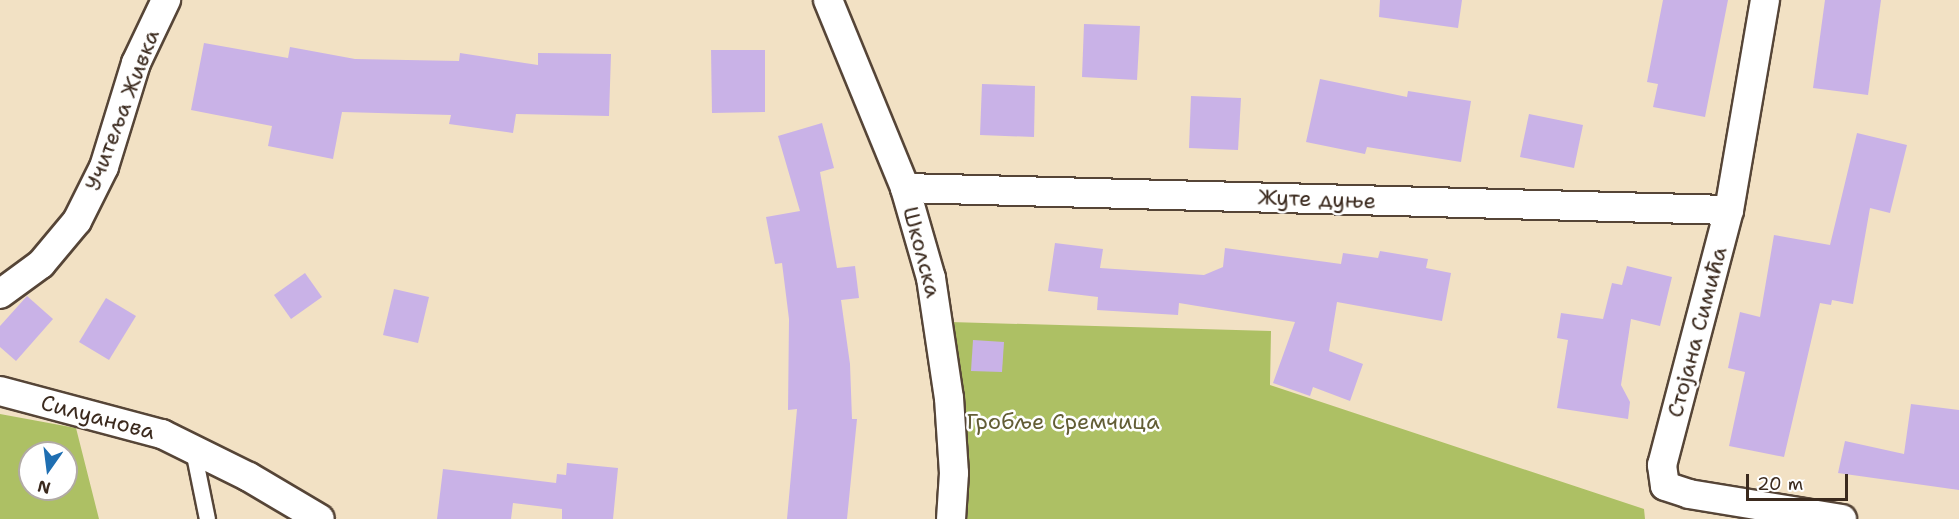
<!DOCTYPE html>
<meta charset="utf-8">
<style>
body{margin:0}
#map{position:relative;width:1959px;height:519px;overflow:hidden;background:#f2e1c4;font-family:"Shantell Sans",sans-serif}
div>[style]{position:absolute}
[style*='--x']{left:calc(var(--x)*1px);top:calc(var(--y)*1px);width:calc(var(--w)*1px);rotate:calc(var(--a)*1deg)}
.green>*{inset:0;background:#adc064}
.building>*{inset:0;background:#c9b2e7}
.roads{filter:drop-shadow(2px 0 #564537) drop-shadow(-2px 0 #564537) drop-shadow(0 2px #564537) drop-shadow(0 -2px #564537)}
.lane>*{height:15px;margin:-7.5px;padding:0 7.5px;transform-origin:7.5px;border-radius:7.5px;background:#fff}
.street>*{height:28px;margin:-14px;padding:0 14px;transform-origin:14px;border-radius:14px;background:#fff}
span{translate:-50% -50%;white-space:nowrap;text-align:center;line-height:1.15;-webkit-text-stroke:5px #fff;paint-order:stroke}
.street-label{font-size:22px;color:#3b2a1e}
.park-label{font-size:22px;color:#635e36}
.north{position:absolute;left:18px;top:441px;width:60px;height:60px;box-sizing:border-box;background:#fff;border:2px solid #b1aaa5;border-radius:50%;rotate:194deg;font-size:16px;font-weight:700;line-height:24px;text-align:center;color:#3b2a1e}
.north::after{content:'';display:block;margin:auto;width:21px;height:27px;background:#1f6fb2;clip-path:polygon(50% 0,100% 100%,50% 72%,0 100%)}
.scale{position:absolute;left:1746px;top:474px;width:102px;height:27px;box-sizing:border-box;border:3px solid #3b2a1e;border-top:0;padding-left:8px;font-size:18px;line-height:21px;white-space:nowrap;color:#3b2a1e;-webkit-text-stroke:4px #fff;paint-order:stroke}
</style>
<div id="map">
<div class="green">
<i style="clip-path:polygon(950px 322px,1271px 331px,1270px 385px,1644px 509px,1645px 519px,967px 519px,970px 472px)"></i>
<i style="clip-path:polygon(evenodd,0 414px,76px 428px,99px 519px,0 519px,0 414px,30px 453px,66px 453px,66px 489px,30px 489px,30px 453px)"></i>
</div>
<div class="building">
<i style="clip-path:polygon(1380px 0,1462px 0,1458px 28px,1379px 17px)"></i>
<i style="clip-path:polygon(1663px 0,1728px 0,1705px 117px,1653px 107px,1658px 84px,1647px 82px)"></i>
<i style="clip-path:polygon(1825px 0,1881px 0,1868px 95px,1813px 88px)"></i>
<i style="clip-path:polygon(1084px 24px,1140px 26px,1137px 80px,1082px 77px)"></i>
<i style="clip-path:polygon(204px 43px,288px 58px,290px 47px,355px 59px,459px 61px,460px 53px,538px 65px,538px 53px,611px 54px,609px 116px,516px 114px,513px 133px,449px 124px,451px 115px,342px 112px,333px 159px,268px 146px,272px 126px,191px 110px)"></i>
<i style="clip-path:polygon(711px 50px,765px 50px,765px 112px,712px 113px)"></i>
<i style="clip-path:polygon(1320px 79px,1407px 97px,1408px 91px,1471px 101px,1461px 162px,1367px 147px,1365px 154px,1306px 142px)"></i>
<i style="clip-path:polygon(982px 84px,1035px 86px,1034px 137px,980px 135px)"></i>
<i style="clip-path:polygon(1191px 96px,1241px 98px,1238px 150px,1189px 148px)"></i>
<i style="clip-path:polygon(1529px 114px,1583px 125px,1574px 168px,1520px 157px)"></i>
<i style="clip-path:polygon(822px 123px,834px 168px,820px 172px,837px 268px,855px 266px,859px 298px,841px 300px,850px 364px,852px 419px,857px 419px,847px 519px,787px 519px,797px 409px,788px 410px,789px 319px,782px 263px,775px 264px,766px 217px,800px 211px,778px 136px)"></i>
<i style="clip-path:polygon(1857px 133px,1907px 145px,1890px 213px,1870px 208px,1853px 304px,1832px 300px,1831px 305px,1820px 303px,1784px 457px,1729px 446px,1745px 372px,1728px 368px,1740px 312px,1760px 317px,1774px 235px,1830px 245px)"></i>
<i style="clip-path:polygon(1055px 243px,1103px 249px,1100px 268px,1204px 275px,1223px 267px,1225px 248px,1341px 264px,1343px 253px,1378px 258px,1380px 251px,1428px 259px,1426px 268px,1451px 273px,1442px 321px,1337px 302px,1329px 351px,1363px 364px,1350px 401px,1313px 387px,1310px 396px,1273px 383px,1295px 322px,1179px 303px,1178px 315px,1097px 310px,1098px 297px,1048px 291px)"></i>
<i style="clip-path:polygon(1627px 266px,1672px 277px,1660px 326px,1631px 319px,1621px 385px,1630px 402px,1628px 419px,1557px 408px,1568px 340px,1557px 338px,1561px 313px,1603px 319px,1612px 283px,1622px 285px)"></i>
<i style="clip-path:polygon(305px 273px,322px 297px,291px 319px,274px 295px)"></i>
<i style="clip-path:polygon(394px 289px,429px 297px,418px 343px,383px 335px)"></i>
<i style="clip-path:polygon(27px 296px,53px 319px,16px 361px,0 347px,0 326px)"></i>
<i style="clip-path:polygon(106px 298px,136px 316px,109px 360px,79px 342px)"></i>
<i style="clip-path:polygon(973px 340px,1004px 342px,1002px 372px,971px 371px)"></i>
<i style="clip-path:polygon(1911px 404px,1959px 410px,1959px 490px,1838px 473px,1845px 441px,1904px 454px)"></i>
<i style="clip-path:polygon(567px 463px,618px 468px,613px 519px,562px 519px,562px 509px,513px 503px,511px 519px,437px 519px,443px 469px,556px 483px,557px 474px,566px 475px)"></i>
</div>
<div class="roads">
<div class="lane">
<i style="--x:193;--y:450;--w:70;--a:78.5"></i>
</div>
<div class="street">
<i style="--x:828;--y:0;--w:203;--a:67.7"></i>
<i style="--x:905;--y:188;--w:94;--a:73.9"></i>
<i style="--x:931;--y:278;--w:121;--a:81.5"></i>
<i style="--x:949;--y:398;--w:75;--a:86.2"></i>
<i style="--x:954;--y:473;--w:46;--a:93.7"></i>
<i style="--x:1765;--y:0;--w:213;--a:99.7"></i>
<i style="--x:1729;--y:210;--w:264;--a:104.7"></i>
<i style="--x:1662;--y:465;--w:21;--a:82"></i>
<i style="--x:1665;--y:486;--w:25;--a:18"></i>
<i style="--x:1689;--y:494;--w:155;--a:9.3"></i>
<i style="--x:905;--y:188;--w:824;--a:1.53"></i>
<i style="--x:0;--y:294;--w:51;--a:-36.2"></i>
<i style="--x:41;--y:264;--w:56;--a:-50.1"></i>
<i style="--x:77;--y:221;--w:60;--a:-63.4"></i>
<i style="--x:104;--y:167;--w:109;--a:-72.9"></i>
<i style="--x:136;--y:63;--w:70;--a:-64.5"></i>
<i style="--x:0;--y:391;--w:168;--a:14.9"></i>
<i style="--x:162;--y:434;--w:97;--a:26.3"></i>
<i style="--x:249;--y:477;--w:82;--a:30.6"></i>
</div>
</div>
<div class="street-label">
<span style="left:122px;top:110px;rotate:-69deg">Учитеља Живка</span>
<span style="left:1317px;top:199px;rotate:2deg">Жуте дуње</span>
<span style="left:922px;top:252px;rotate:75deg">Школска</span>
<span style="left:1697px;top:332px;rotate:-75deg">Стојана Симића</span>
<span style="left:98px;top:417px;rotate:15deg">Силуанова</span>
</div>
<div class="park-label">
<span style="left:1063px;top:422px">Гробље Сремчица</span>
</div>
<div class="north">N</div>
<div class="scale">20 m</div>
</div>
